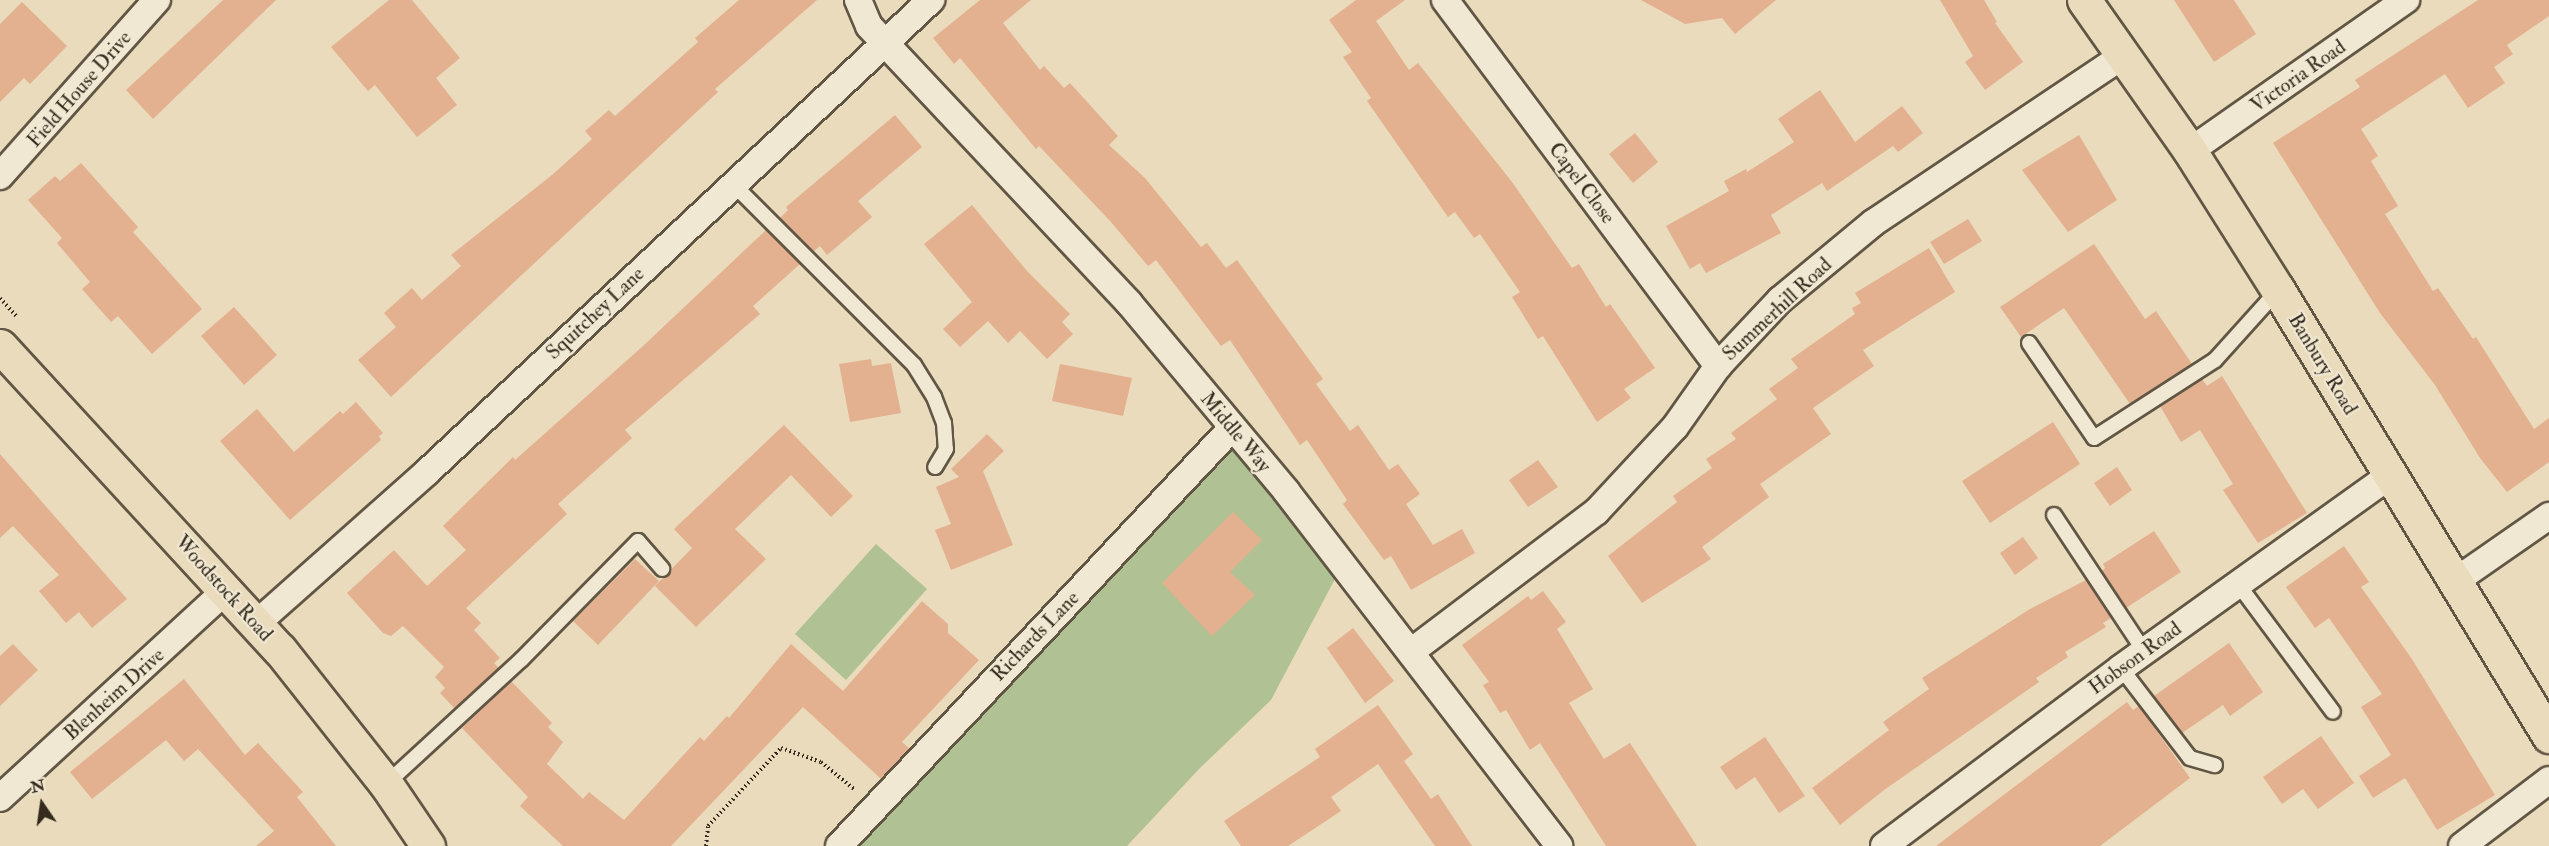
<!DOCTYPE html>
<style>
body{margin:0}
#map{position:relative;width:2549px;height:846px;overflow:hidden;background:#e9dbbb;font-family:"IM FELL Double Pica",serif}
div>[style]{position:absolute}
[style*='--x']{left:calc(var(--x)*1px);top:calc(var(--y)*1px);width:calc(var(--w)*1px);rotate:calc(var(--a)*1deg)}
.green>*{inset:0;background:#b0c194}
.building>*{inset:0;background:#e3b190}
.path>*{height:4px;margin-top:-2px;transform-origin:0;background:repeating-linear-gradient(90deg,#342a1d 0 1.5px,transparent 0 4.5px)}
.roads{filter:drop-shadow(2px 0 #615644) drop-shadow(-2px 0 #615644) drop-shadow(0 2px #615644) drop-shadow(0 -2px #615644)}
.service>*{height:14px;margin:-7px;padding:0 7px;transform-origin:7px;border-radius:7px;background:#f1e8d3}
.minor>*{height:26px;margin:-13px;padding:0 13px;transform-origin:13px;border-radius:13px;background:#f1e8d3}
.primary>*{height:33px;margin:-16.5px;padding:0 16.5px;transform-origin:16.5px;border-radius:16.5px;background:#e9dbbb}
span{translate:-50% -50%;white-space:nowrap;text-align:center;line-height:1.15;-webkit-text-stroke:4.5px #f1e8d3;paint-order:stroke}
.street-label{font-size:20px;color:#342a1d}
.north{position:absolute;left:12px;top:774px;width:60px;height:60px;-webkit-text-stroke:4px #f1e8d3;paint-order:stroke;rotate:347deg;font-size:16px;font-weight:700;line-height:24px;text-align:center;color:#342a1d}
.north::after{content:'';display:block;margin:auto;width:21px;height:27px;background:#342a1d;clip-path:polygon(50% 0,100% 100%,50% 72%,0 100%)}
</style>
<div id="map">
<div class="green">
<i style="clip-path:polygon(1231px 446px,1336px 577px,1271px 700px,1199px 769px,1127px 846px,856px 846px)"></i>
<i style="clip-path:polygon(876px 544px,927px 589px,846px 680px,795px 634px)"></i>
</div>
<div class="building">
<i style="clip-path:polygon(223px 0,276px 0,153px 119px,126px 90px)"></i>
<i style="clip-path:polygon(389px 0,412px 0,460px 58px,436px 78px,457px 105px,417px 137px,375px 85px,368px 91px,331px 47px)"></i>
<i style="clip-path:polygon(739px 0,817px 0,715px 89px,718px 92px,391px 397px,358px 360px,396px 327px,384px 313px,412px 288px,422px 300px,461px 266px,451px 255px,552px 175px,592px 139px,585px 131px,609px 110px,615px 116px,698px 42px,695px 38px)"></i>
<i style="clip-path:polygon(980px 0,1031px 0,1003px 23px,1040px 70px,1044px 66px,1064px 88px,1070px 83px,1118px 136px,1109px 145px,1145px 178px,1201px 247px,1207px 243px,1226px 268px,1237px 260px,1323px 379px,1316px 384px,1350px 431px,1358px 425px,1389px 470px,1398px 464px,1420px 494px,1406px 504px,1433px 545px,1462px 529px,1475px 553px,1411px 590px,1391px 556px,1384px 560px,1343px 504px,1347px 500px,1307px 440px,1300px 445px,1230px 340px,1221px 346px,1156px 260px,1148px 266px,1111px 222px,1039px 146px,1036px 149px,960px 58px,954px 64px,933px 38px)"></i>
<i style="clip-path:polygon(1356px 0,1405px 0,1376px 21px,1409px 70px,1418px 63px,1512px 182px,1572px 268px,1579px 264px,1606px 307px,1610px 304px,1655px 368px,1624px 389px,1631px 398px,1597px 422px,1543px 336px,1538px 339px,1512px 297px,1520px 292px,1480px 234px,1474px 238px,1455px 212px,1448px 217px,1367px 101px,1371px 98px,1343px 57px,1352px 52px,1329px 20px)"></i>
<i style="clip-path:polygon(1641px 0,1776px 0,1735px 34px,1722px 18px,1685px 24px)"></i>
<i style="clip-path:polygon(1940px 0,1984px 0,1997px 22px,1995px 23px,2023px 62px,1985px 90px,1965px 62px,1973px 56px)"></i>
<i style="clip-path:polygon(2174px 0,2234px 0,2256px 34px,2214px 62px)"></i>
<i style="clip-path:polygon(2478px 0,2549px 0,2549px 16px,2507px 45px,2513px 54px,2494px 67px,2505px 83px,2468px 108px,2445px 74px,2361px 129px,2378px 156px,2371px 161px,2398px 206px,2385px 214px,2433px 291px,2438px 288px,2473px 339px,2476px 337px,2534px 429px,2549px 418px,2549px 462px,2507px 492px,2480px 458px,2435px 385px,2380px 313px,2273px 143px,2360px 87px,2355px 80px)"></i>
<i style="clip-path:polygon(22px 2px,67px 46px,30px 84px,24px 78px,0 102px,0 24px)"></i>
<i style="clip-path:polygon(1820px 90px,1855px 142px,1902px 106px,1923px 133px,1898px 152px,1893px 146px,1827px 191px,1822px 183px,1771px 215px,1781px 233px,1706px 273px,1700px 263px,1690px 269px,1666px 226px,1729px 191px,1724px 181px,1746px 169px,1747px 172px,1794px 142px,1778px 119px)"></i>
<i style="clip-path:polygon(895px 115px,922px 147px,858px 201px,872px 217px,827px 255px,820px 246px,813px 252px,780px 218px,788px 210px,786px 207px)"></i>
<i style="clip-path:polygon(1635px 133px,1658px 162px,1633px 183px,1609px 154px)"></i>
<i style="clip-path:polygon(2079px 135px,2117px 200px,2068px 232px,2022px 170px)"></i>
<i style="clip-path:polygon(81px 163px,138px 227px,133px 232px,202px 309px,152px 354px,118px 316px,111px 322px,82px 289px,90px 282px,57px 243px,62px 238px,28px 200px,55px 176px,60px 181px)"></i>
<i style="clip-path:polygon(972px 205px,1027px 271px,1070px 314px,1062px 322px,1073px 334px,1047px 359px,1020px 331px,1008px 343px,988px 321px,960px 347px,943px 329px,972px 302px,924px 244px)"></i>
<i style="clip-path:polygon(1968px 219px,1982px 241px,1944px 264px,1930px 242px)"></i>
<i style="clip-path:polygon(766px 230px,800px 264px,753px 306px,760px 314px,625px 430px,632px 438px,558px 504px,567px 514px,466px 608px,481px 623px,474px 630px,500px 658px,494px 663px,499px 668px,455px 709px,440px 693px,445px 688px,435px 677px,444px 667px,403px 626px,391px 636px,383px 633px,347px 593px,394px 550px,427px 586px,466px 550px,443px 526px,513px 457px,515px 460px,643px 346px)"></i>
<i style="clip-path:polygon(2094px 244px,2145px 319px,2156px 311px,2192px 364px,2130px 404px,2064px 308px,2021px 337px,2000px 307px)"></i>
<i style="clip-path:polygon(1929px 248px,1955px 292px,1863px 350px,1874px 366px,1813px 408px,1831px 434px,1760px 484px,1769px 497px,1702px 547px,1711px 559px,1642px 603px,1608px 556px,1677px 502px,1673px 496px,1712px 468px,1706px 459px,1736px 439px,1731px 433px,1777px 399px,1769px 389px,1798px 368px,1791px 359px,1855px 314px,1852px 308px,1861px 303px,1855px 293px)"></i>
<i style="clip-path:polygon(234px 307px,277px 355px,244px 385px,201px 336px)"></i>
<i style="clip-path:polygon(871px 359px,872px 366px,891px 363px,901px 413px,850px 422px,839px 364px)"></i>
<i style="clip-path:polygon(1060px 364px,1132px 378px,1123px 416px,1052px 401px)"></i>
<i style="clip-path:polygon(2222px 376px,2307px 513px,2258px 543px,2223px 490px,2233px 484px,2200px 430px,2181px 442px,2160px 406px,2202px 379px,2207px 386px)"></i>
<i style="clip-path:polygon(356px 402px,383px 433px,379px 436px,381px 440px,290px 520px,220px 441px,257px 409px,294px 452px,340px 411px,343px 414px)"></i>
<i style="clip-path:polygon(2053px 422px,2080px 464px,1990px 523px,1962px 481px)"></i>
<i style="clip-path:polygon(784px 425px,853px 496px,831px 517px,791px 475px,735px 529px,766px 559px,696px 627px,655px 586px,692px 548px,674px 529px)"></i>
<i style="clip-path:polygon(987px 434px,1004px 451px,983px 471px,1013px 545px,951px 570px,935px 530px,951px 524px,936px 487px,959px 477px,951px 469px)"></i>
<i style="clip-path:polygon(0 454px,127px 599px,92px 628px,79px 612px,66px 623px,39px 591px,59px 575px,13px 526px,0 538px)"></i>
<i style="clip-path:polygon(1538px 460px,1558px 487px,1528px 507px,1509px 480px)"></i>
<i style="clip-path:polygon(2117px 467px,2132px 490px,2110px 506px,2094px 483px)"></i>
<i style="clip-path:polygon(1233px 512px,1262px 540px,1230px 572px,1255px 595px,1212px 636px,1162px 583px)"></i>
<i style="clip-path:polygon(2154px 531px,2181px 572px,2126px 608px,2102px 571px,2105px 568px,2103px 564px)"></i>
<i style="clip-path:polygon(2023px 537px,2038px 558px,2015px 575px,2000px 553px)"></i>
<i style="clip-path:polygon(2344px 546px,2369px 582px,2361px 587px,2412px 659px,2495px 795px,2437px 830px,2405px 778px,2373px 798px,2359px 776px,2391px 755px,2361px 707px,2382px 694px,2329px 618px,2315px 628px,2286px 587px)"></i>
<i style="clip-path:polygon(635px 559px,659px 581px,598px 645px,573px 621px)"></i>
<i style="clip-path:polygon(2086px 580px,2111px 618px,2103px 623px,2106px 627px,2065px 652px,2068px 657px,2036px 678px,2039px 682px,1884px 790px,1840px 825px,1812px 788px,1889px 730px,1883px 722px,1929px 689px,1922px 678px,2030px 609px)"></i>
<i style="clip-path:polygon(1543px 591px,1566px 622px,1557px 629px,1593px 689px,1569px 703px,1604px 759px,1630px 743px,1697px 846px,1606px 846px,1540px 743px,1530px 750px,1506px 710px,1500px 713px,1483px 685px,1489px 682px,1462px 645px,1528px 596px,1531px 600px)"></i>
<i style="clip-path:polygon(922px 601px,948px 624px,948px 633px,979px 660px,902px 742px,910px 749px,881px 779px,803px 707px,671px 846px,563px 846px,520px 806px,528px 797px,462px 728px,511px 681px,552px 723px,548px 727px,563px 742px,547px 764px,583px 799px,589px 792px,624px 820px,700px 737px,704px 741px,727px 716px,729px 718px,791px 644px,843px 691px)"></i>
<i style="clip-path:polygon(1353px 628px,1394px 681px,1365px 703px,1327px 648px)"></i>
<i style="clip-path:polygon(2229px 643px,2263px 692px,2230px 716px,2223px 705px,2182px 733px,2154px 696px)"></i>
<i style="clip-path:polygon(13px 644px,38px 670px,0 706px,0 656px)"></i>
<i style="clip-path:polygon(184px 679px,245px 755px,258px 743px,303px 792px,297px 797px,336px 846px,256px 846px,274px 831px,198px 749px,184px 761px,166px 740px,92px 799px,70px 772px)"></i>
<i style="clip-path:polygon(2127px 702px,2133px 710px,2139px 706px,2190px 778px,2100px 846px,1936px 846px)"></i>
<i style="clip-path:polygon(1378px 705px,1413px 754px,1404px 761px,1431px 799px,1438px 794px,1472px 846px,1435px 846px,1378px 764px,1331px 797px,1341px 811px,1288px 846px,1241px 846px,1224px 821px,1320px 757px,1315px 749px)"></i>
<i style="clip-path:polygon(2321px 736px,2354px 783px,2318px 809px,2303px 789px,2282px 804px,2263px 777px)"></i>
<i style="clip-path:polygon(1765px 737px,1805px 796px,1779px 813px,1755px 777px,1736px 790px,1720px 767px)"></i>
</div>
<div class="path">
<i style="--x:0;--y:298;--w:24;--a:48"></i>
<i style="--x:706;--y:846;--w:20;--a:-84"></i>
<i style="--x:708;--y:826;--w:107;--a:-46.9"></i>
<i style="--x:781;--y:748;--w:42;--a:19.3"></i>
<i style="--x:821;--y:762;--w:43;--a:39.3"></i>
</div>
<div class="roads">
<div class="service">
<i style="--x:733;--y:184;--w:256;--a:45"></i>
<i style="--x:914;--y:365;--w:38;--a:58"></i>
<i style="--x:934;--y:397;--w:28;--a:69"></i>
<i style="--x:944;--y:423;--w:26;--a:86"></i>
<i style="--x:946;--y:449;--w:21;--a:121"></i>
<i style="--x:2029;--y:343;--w:115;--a:55.6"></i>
<i style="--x:2094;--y:438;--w:144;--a:-32.8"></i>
<i style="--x:2215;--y:360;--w:94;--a:-48"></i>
<i style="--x:2054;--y:515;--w:163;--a:56.5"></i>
<i style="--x:2238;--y:584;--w:159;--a:53.4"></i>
<i style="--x:2121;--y:668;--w:113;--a:52.5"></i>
<i style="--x:2190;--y:758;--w:26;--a:16"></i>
<i style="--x:386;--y:784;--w:183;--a:-42.6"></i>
<i style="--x:521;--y:660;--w:167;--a:-45.5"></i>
<i style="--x:638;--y:541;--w:37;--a:49"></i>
</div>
<div class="minor">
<i style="--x:858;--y:0;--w:28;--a:67"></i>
<i style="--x:869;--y:26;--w:380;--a:46.8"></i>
<i style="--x:1129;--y:303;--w:245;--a:50.1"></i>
<i style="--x:1286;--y:491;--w:448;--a:52.4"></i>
<i style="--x:1445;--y:0;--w:457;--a:53.3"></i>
<i style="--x:2190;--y:151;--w:264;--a:-35"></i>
<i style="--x:0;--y:176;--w:236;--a:-48.3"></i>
<i style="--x:2454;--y:582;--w:116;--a:-34.8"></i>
<i style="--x:257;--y:623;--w:227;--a:-41.6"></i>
<i style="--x:427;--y:472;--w:691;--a:-43.12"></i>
<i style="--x:1412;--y:651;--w:231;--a:-37.1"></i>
<i style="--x:1596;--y:512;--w:116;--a:-47.1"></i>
<i style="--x:1675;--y:427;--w:75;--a:-54.8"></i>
<i style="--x:1718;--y:366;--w:91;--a:-46.8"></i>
<i style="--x:1780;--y:300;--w:121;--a:-39.6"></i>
<i style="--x:1873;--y:223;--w:302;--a:-33.8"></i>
<i style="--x:0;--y:798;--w:309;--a:-42.6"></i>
<i style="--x:839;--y:846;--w:574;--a:-46.77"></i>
<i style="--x:1884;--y:846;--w:296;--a:-36.9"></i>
<i style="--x:2121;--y:668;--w:332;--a:-35.6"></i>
<i style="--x:2462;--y:846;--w:109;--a:-37.2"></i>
</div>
<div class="primary">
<i style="--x:2084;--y:0;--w:184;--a:54.9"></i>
<i style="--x:2190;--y:151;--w:165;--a:57.7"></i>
<i style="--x:2278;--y:290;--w:522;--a:58.72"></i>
<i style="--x:0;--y:346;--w:413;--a:47.4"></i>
<i style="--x:280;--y:650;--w:171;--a:51.7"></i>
<i style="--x:386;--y:784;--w:75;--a:55.9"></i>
</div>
</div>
<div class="street-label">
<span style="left:2298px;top:76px;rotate:-35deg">Victoria Road</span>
<span style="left:79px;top:89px;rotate:-49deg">Field House Drive</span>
<span style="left:1582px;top:183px;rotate:53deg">Capel Close</span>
<span style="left:1777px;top:309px;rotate:-43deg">Summerhill Road</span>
<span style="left:595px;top:313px;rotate:-43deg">Squitchey Lane</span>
<span style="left:2323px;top:364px;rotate:59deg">Banbury Road</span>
<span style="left:1236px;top:432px;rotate:50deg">Middle Way</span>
<span style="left:224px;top:588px;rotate:48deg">Woodstock Road</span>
<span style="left:1035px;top:636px;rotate:-46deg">Richards Lane</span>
<span style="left:2135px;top:658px;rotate:-36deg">Hobson Road</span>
<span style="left:114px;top:694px;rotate:-42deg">Blenheim Drive</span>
</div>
<div class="north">N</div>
</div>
